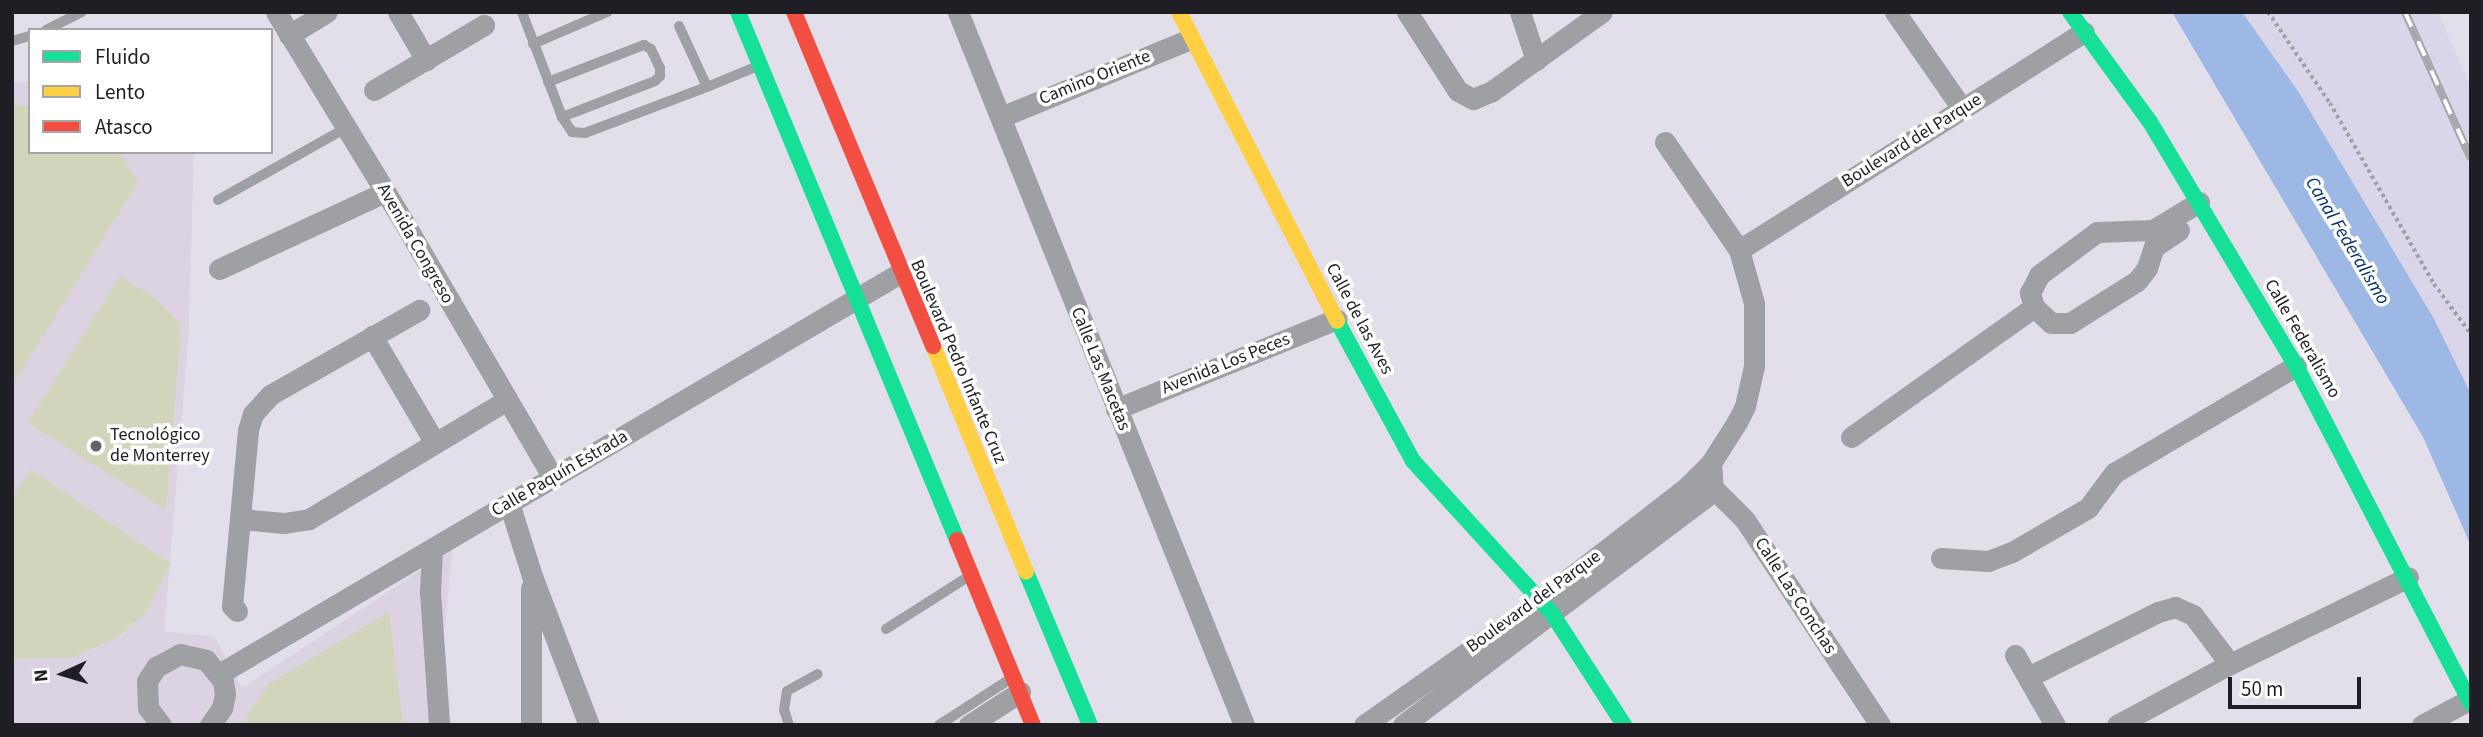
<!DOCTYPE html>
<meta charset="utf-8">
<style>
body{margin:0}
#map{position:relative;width:2483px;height:737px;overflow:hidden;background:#e2dfea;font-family:"Source Sans 3",sans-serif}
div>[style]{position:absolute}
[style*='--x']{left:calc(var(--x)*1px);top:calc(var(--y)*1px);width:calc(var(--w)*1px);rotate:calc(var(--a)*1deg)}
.built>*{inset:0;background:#dad5e9}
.education>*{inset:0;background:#dbd2e2}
.green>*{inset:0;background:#d2d5bc}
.water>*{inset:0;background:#9eb8e6}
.path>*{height:3.5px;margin-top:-1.75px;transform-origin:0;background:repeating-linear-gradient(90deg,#a0a0a4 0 3.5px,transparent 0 7px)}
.lane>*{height:10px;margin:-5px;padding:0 5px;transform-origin:5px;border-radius:5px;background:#9ea0a3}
.street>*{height:21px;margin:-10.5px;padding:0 10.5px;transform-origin:10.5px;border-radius:10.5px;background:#9ea0a3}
.fast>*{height:16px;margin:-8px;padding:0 8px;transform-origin:8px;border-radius:8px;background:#16e098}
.slow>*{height:16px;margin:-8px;padding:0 8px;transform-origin:8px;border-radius:8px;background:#ffcf43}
.jam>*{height:16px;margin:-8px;padding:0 8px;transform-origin:8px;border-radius:8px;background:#f24e42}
.rail>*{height:8px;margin-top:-4px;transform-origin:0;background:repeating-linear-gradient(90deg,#fff 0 16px,#a6a6ab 0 32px);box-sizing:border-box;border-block:2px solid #a6a6ab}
.dots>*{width:19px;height:19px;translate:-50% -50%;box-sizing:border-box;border:4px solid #fff;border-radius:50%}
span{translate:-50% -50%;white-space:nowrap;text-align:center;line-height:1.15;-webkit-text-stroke:7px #fff;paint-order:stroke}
.street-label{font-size:18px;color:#1f1e25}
.poi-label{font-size:18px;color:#1f1e25}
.left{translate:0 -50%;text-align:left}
.water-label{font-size:19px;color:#003176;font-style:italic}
.frame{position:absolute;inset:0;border:14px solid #1f1e25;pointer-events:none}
.legend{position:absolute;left:28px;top:28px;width:245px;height:126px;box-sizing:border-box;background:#fff;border:2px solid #a5a5a8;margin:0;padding:9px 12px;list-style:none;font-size:21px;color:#1f1e25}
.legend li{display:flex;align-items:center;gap:14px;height:35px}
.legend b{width:35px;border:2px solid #a5a5a8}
.north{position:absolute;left:28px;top:639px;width:70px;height:70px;-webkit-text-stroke:5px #fff;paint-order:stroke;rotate:266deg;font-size:19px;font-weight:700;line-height:28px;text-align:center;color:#1f1e25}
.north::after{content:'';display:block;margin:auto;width:24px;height:32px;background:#1f1e25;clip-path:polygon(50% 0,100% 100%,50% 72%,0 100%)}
.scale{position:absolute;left:2228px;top:677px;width:133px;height:32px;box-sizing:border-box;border:4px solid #1f1e25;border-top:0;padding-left:9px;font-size:21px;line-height:24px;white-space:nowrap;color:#1f1e25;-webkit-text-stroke:5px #fff;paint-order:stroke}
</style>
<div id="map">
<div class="built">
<i style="clip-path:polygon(2242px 12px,2438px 12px,2471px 88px,2471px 394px,2433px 317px,2298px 91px)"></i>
</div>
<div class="education">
<i style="clip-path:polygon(30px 81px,30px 152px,194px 152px,188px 344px,164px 632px,214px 636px,242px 688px,453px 549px,444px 633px,451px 725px,12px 725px,12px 83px)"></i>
</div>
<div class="green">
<i style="clip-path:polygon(12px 105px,30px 107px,30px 152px,119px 152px,138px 182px,12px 386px)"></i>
<i style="clip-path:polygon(120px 276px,156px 299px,181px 324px,166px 510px,28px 423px)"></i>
<i style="clip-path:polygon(31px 470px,171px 564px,145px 613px,116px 638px,71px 658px,12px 659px,12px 499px)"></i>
<i style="clip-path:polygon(389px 612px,403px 725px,245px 725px,248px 714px,269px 684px)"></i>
</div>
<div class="water">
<i style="clip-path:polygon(2172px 12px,2242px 12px,2298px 91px,2433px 317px,2471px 394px,2471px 546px,2423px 437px)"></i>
</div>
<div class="path">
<i style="--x:2268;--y:12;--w:110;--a:55.7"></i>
<i style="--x:2330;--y:103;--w:209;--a:60.1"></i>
<i style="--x:2434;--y:284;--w:62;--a:53.5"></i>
</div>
<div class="lane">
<i style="--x:522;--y:12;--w:112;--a:69.1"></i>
<i style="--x:562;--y:117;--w:18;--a:56"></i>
<i style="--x:572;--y:132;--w:13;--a:4"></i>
<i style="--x:585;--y:133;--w:130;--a:-20.7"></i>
<i style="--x:679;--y:26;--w:67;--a:65.3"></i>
<i style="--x:707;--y:87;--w:52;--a:-22.6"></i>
<i style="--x:46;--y:30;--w:40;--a:-26.6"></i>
<i style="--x:12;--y:41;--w:19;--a:-16"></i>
<i style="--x:533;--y:44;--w:81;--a:-23.4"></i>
<i style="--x:548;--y:82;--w:103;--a:-21.1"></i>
<i style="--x:644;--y:45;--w:8;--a:30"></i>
<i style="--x:651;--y:49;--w:21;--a:65"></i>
<i style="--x:660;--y:68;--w:8;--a:90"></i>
<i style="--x:660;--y:76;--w:7;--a:135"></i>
<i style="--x:655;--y:81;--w:100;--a:158.8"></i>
<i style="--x:218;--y:200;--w:147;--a:-29.4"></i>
<i style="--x:886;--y:629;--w:95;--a:-32.5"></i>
<i style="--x:789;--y:725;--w:16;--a:-108"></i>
<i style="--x:784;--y:710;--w:19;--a:-81"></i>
<i style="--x:787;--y:691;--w:35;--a:-29"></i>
<i style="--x:939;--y:725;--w:81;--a:-32.9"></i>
</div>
<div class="street">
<i style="--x:276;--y:12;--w:250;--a:58.7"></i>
<i style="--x:406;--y:226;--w:292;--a:59.7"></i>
<i style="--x:398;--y:12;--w:56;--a:59.7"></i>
<i style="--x:958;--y:12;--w:768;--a:68.14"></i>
<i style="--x:1407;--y:12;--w:94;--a:57.2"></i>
<i style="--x:1458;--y:91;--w:17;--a:28"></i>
<i style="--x:1473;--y:99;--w:21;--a:-23"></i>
<i style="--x:1492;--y:91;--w:135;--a:-35.7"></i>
<i style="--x:1520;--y:12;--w:51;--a:71.6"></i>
<i style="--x:1895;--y:12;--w:119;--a:55.2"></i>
<i style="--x:289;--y:35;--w:44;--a:-31.2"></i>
<i style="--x:374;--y:90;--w:128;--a:-30.6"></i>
<i style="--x:1001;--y:117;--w:204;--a:-22.4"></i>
<i style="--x:1739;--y:250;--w:408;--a:-32.3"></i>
<i style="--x:219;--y:269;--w:183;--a:-24.9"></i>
<i style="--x:2034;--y:307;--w:23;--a:43"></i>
<i style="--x:2051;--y:323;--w:19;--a:0"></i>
<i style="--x:2070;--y:323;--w:79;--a:-32.1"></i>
<i style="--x:2137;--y:281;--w:16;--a:-52"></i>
<i style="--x:2147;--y:268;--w:22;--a:-72"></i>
<i style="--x:2154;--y:247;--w:30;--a:-34"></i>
<i style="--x:372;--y:336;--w:124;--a:59.5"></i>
<i style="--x:1116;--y:409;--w:238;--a:-22.2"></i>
<i style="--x:1851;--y:437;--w:224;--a:-35.4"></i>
<i style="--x:2034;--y:307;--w:15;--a:-106"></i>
<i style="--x:2030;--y:293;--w:20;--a:-63"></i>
<i style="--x:2039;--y:275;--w:72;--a:-36.6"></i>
<i style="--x:2097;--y:232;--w:56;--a:-2"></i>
<i style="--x:2153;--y:230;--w:54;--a:-31.3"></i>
<i style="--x:1706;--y:481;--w:55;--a:45"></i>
<i style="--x:1745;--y:520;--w:245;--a:56.6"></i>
<i style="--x:509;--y:503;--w:77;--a:72.5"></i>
<i style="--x:532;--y:576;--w:160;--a:69.1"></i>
<i style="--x:240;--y:519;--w:44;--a:5.2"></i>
<i style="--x:284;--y:523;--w:25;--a:-9"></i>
<i style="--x:309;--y:519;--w:231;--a:-31"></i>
<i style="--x:432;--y:549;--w:43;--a:92.7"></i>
<i style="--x:430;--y:592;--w:133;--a:86.1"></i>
<i style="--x:1941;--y:558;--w:47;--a:3.7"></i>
<i style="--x:1988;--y:561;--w:26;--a:-21"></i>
<i style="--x:2012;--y:552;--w:88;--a:-30.1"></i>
<i style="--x:2088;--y:508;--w:44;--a:-53.4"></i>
<i style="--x:2114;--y:473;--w:211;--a:-30.5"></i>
<i style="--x:237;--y:611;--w:7;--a:-135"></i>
<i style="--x:232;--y:606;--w:177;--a:-84.8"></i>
<i style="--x:248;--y:430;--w:17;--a:-73"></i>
<i style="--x:253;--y:414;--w:25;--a:-48"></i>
<i style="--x:270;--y:395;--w:172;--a:-29.7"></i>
<i style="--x:2015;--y:655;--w:81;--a:60.3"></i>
<i style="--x:219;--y:674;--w:790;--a:-30.49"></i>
<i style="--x:2028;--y:677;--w:145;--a:-26.6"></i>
<i style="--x:2158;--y:612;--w:18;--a:-16"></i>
<i style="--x:2175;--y:607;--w:20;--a:24"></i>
<i style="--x:2193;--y:615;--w:61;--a:52.9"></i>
<i style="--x:161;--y:725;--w:21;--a:-127"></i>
<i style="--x:148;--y:708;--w:27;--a:-92"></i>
<i style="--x:147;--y:681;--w:17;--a:-57"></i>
<i style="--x:156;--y:667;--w:27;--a:-28"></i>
<i style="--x:180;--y:654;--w:27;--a:13"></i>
<i style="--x:206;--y:660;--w:27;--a:51"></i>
<i style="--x:223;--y:681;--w:13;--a:81"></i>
<i style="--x:225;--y:694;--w:14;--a:102"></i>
<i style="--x:222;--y:708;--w:21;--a:125"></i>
<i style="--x:531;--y:725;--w:137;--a:-90"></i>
<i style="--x:969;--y:725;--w:61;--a:-32.9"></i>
<i style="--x:1364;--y:725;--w:217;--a:-35.2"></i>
<i style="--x:1541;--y:600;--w:185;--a:-37.7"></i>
<i style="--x:1687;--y:487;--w:34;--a:-45"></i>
<i style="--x:1711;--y:463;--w:49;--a:-57.6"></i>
<i style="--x:1737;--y:422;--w:18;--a:-63"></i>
<i style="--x:1745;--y:406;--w:41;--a:-77.3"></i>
<i style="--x:1754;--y:366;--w:63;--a:-90"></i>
<i style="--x:1754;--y:303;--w:55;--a:-105.8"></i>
<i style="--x:1739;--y:250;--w:131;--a:-124.4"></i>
<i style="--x:1403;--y:725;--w:388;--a:-37"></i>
<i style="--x:1713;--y:491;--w:28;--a:-94"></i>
<i style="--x:2117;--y:725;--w:128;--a:-28.4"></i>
<i style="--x:2230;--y:664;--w:198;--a:-26"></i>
<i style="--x:2422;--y:725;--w:53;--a:-28"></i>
</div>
<div class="fast">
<i style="--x:738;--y:12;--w:572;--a:67.47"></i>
<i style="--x:2070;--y:12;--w:136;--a:54"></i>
<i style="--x:2150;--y:122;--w:284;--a:59.1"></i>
<i style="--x:2296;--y:366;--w:380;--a:62.6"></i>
<i style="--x:1337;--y:321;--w:159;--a:61.5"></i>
<i style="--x:1413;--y:461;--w:205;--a:47.6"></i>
<i style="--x:1551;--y:612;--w:135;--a:57.1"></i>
<i style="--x:1026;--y:572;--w:166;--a:67.3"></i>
</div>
<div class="slow">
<i style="--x:1179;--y:12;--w:347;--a:62.9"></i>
<i style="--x:933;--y:346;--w:244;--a:67.6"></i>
</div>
<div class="jam">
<i style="--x:794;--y:12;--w:362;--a:67.4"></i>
<i style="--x:957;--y:540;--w:200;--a:67.7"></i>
</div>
<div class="rail">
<i style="--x:2405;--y:12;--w:161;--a:65.8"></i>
</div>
<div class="dots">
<i style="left:96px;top:446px;background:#63626a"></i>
</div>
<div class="street-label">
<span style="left:1095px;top:78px;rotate:-22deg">Camino Oriente</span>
<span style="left:1912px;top:141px;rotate:-32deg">Boulevard del Parque</span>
<span style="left:415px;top:244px;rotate:60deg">Avenida Congreso</span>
<span style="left:1359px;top:319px;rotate:62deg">Calle de las Aves</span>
<span style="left:2302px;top:339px;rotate:60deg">Calle Federalismo</span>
<span style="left:958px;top:362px;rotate:67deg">Boulevard Pedro Infante Cruz</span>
<span style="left:1226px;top:364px;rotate:-22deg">Avenida Los Peces</span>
<span style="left:1100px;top:369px;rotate:68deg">Calle Las Macetas</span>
<span style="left:560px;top:474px;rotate:-30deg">Calle Paquín Estrada</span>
<span style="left:1795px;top:596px;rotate:57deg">Calle Las Conchas</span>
<span style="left:1534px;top:602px;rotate:-36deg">Boulevard del Parque</span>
</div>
<div class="poi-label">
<span class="left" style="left:110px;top:446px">Tecnológico<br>de Monterrey</span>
</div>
<div class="water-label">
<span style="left:2347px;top:241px;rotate:59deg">Canal Federalismo</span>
</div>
<div class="frame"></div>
<ul class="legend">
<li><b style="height:9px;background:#16e098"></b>Fluido</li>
<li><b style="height:9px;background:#ffcf43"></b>Lento</li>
<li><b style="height:9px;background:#f24e42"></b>Atasco</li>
</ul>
<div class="north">N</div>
<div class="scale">50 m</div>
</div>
